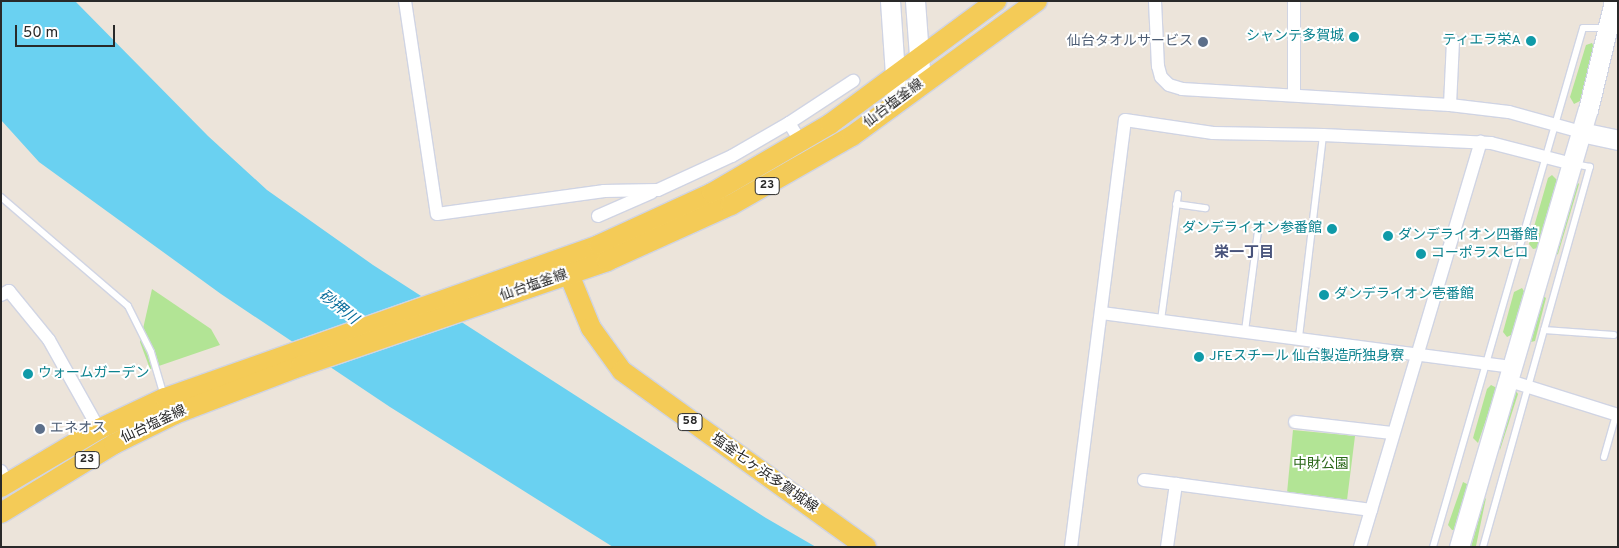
<!DOCTYPE html>
<meta charset="utf-8">
<style>
body{margin:0}
#map{position:relative;width:1619px;height:548px;overflow:hidden;background:#ece4da;font-family:Overpass,"Noto Sans JP",sans-serif}
div>[style]{position:absolute}
[style*='--x']{left:calc(var(--x)*1px);top:calc(var(--y)*1px);width:calc(var(--w)*1px);rotate:calc(var(--a)*1deg)}
.green>*{inset:0;background:#b2e495}
.water>*{inset:0;background:#6ad1f1}
.roads{filter:drop-shadow(1px 0 #d0d4e3) drop-shadow(-1px 0 #d0d4e3) drop-shadow(0 1px #d0d4e3) drop-shadow(0 -1px #d0d4e3)}
.lane>*{height:6px;margin:-3px;padding:0 3px;transform-origin:3px;border-radius:3px;background:#fff}
.street>*{height:12px;margin:-6px;padding:0 6px;transform-origin:6px;border-radius:6px;background:#fff}
.secondary>*{height:19px;margin:-9.5px;padding:0 9.5px;transform-origin:9.5px;border-radius:9.5px;background:#fff}
.primary>*{height:20px;margin:-10px;padding:0 10px;transform-origin:10px;border-radius:10px;background:#f4cb57}
.dots>*{width:14px;height:14px;translate:-50% -50%;box-sizing:border-box;border:2px solid #fff;border-radius:50%}
span{translate:-50% -50%;white-space:nowrap;text-align:center;line-height:1.15;-webkit-text-stroke:4px #fff;paint-order:stroke}
.shield-label span{padding:1px 4px;background:#fff;border:1px solid;border-radius:4px;-webkit-text-stroke-width:0}
.shield-label{font-size:12px;color:#292929;font-weight:700}
.culture-label{font-size:14px;color:#0d838f}
.right{translate:-100% -50%;text-align:right}
.left{translate:0 -50%;text-align:left}
.service-label{font-size:14px;color:#4e5e75}
.street-label{font-size:14px;color:#292929}
.park-label{font-size:14px;color:#2a6718}
.neighbourhood-label{font-size:15px;color:#48537b;font-weight:700}
.water-label{font-size:15px;color:#0a6e9c;font-style:italic}
.frame{position:absolute;inset:0;border:2px solid #292929;pointer-events:none}
.scale{position:absolute;left:15px;top:25px;width:100px;height:22px;box-sizing:border-box;border:2px solid #292929;border-top:0;padding-left:6px;font-size:15px;line-height:18px;white-space:nowrap;color:#292929;-webkit-text-stroke:4px #fff;paint-order:stroke}
</style>
<div id="map">
<div class="green">
<i style="clip-path:polygon(1592px 43px,1594px 47px,1580px 101px,1574px 104px,1570px 97px,1586px 45px)"></i>
<i style="clip-path:polygon(1552px 175px,1558px 181px,1538px 248px,1533px 249px,1529px 244px,1548px 178px)"></i>
<i style="clip-path:polygon(1576px 181px,1579px 184px,1558px 254px,1555px 256px)"></i>
<i style="clip-path:polygon(1522px 288px,1525px 293px,1513px 334px,1507px 337px,1503px 332px,1514px 292px)"></i>
<i style="clip-path:polygon(152px 289px,211px 329px,220px 345px,150px 369px,140px 342px)"></i>
<i style="clip-path:polygon(1543px 296px,1546px 298px,1535px 341px,1531px 342px)"></i>
<i style="clip-path:polygon(1491px 385px,1497px 388px,1478px 443px,1473px 438px,1487px 389px)"></i>
<i style="clip-path:polygon(1516px 391px,1518px 394px,1500px 450px,1498px 447px)"></i>
<i style="clip-path:polygon(1293px 430px,1355px 436px,1347px 500px,1287px 493px)"></i>
<i style="clip-path:polygon(1463px 482px,1469px 485px,1456px 530px,1452px 530px,1448px 525px)"></i>
<i style="clip-path:polygon(1486px 498px,1476px 546px,1471px 547px,1484px 500px)"></i>
</div>
<div class="water">
<i style="clip-path:polygon(1px 1px,75px 1px,208px 136px,267px 190px,373px 265px,766px 518px,816px 547px,613px 547px,390px 407px,221px 294px,39px 162px,1px 120px)"></i>
</div>
<div class="roads">
<div class="lane">
<i style="--x:1;--y:197;--w:167;--a:40.6"></i>
<i style="--x:128;--y:306;--w:51;--a:63.4"></i>
<i style="--x:151;--y:352;--w:46;--a:73.5"></i>
<i style="--x:1176;--y:204;--w:30;--a:8"></i>
<i style="--x:1161;--y:320;--w:127;--a:-82.3"></i>
<i style="--x:1544;--y:330;--w:70;--a:4.1"></i>
<i style="--x:1245;--y:331;--w:101;--a:-82.6"></i>
<i style="--x:1299;--y:337;--w:203;--a:-83.2"></i>
<i style="--x:1604;--y:457;--w:44;--a:-74.1"></i>
<i style="--x:1433;--y:547;--w:540;--a:-73.88"></i>
<i style="--x:1583;--y:28;--w:24;--a:0"></i>
<i style="--x:1483;--y:547;--w:395;--a:-74.3"></i>
<i style="--x:1590;--y:167;--w:16;--a:-169"></i>
</div>
<div class="street">
<i style="--x:405;--y:1;--w:215;--a:81.5"></i>
<i style="--x:437;--y:214;--w:169;--a:-7.8"></i>
<i style="--x:604;--y:191;--w:54;--a:-1.1"></i>
<i style="--x:658;--y:190;--w:81;--a:-24.7"></i>
<i style="--x:732;--y:156;--w:66;--a:-30.1"></i>
<i style="--x:789;--y:123;--w:22;--a:58"></i>
<i style="--x:1155;--y:1;--w:65;--a:87.4"></i>
<i style="--x:1158;--y:66;--w:11;--a:75"></i>
<i style="--x:1161;--y:77;--w:11;--a:45"></i>
<i style="--x:1169;--y:85;--w:14;--a:17"></i>
<i style="--x:1182;--y:89;--w:268;--a:3.4"></i>
<i style="--x:1450;--y:105;--w:59;--a:6.8"></i>
<i style="--x:1509;--y:112;--w:75;--a:15.5"></i>
<i style="--x:1294;--y:95;--w:94;--a:-90"></i>
<i style="--x:1450;--y:105;--w:64;--a:-87.3"></i>
<i style="--x:789;--y:123;--w:77;--a:-33.3"></i>
<i style="--x:598;--y:216;--w:58;--a:-23.5"></i>
<i style="--x:1;--y:295;--w:9;--a:-27"></i>
<i style="--x:9;--y:291;--w:63;--a:50.8"></i>
<i style="--x:49;--y:340;--w:102;--a:60.7"></i>
<i style="--x:1102;--y:313;--w:416;--a:7.5"></i>
<i style="--x:1510;--y:381;--w:113;--a:17.5"></i>
<i style="--x:1295;--y:422;--w:98;--a:6.5"></i>
<i style="--x:1;--y:471;--w:13;--a:63"></i>
<i style="--x:1144;--y:480;--w:32;--a:7"></i>
<i style="--x:1071;--y:547;--w:430;--a:-82.8"></i>
<i style="--x:1125;--y:120;--w:89;--a:8.4"></i>
<i style="--x:1213;--y:133;--w:110;--a:1"></i>
<i style="--x:1323;--y:135;--w:168;--a:2.7"></i>
<i style="--x:1491;--y:143;--w:84;--a:14.5"></i>
<i style="--x:1167;--y:547;--w:64;--a:-81.9"></i>
<i style="--x:1176;--y:484;--w:197;--a:7.6"></i>
<i style="--x:1360;--y:547;--w:423;--a:-73.4"></i>
</div>
<div class="secondary">
<i style="--x:890;--y:1;--w:102;--a:86.1"></i>
<i style="--x:915;--y:1;--w:82;--a:85.8"></i>
<i style="--x:1581;--y:132;--w:38;--a:12"></i>
<i style="--x:1459;--y:547;--w:456;--a:-73.6"></i>
<i style="--x:1588;--y:110;--w:112;--a:-76.6"></i>
</div>
<div class="primary">
<i style="--x:564;--y:262;--w:71;--a:67.8"></i>
<i style="--x:591;--y:328;--w:53;--a:54.2"></i>
<i style="--x:622;--y:371;--w:301;--a:35.8"></i>
<i style="--x:1;--y:487;--w:114;--a:-30.6"></i>
<i style="--x:99;--y:429;--w:73;--a:-25.2"></i>
<i style="--x:165;--y:398;--w:460;--a:-19.4"></i>
<i style="--x:599;--y:245;--w:124;--a:-24.7"></i>
<i style="--x:712;--y:193;--w:137;--a:-30.3"></i>
<i style="--x:830;--y:124;--w:207;--a:-36.5"></i>
<i style="--x:1;--y:513;--w:132;--a:-31.4"></i>
<i style="--x:114;--y:444;--w:68;--a:-26.2"></i>
<i style="--x:175;--y:414;--w:135;--a:-20.9"></i>
<i style="--x:301;--y:366;--w:324;--a:-18.9"></i>
<i style="--x:607;--y:261;--w:136;--a:-24.3"></i>
<i style="--x:731;--y:205;--w:139;--a:-29.7"></i>
<i style="--x:852;--y:136;--w:229;--a:-36.1"></i>
</div>
</div>
<div class="dots">
<i style="left:1354px;top:37px;background:#0f9aa8"></i>
<i style="left:1531px;top:41px;background:#0f9aa8"></i>
<i style="left:1203px;top:42px;background:#5c6f8a"></i>
<i style="left:1332px;top:229px;background:#0f9aa8"></i>
<i style="left:1388px;top:236px;background:#0f9aa8"></i>
<i style="left:1421px;top:254px;background:#0f9aa8"></i>
<i style="left:1324px;top:295px;background:#0f9aa8"></i>
<i style="left:1199px;top:357px;background:#0f9aa8"></i>
<i style="left:28px;top:374px;background:#0f9aa8"></i>
<i style="left:40px;top:429px;background:#5c6f8a"></i>
</div>
<div class="shield-label">
<span style="left:767px;top:186px">23</span>
<span style="left:690px;top:422px">58</span>
<span style="left:87px;top:460px">23</span>
</div>
<div class="culture-label">
<span class="right" style="left:1344px;top:37px">シャンテ多賀城</span>
<span class="right" style="left:1521px;top:41px">ティエラ栄A</span>
<span class="right" style="left:1322px;top:229px">ダンデライオン参番館</span>
<span class="left" style="left:1398px;top:236px">ダンデライオン四番館</span>
<span class="left" style="left:1431px;top:254px">コーポラスヒロ</span>
<span class="left" style="left:1334px;top:295px">ダンデライオン壱番館</span>
<span class="left" style="left:1209px;top:357px">JFEスチール 仙台製造所独身寮</span>
<span class="left" style="left:38px;top:374px">ウォームガーデン</span>
</div>
<div class="service-label">
<span class="right" style="left:1193px;top:42px">仙台タオルサービス</span>
<span class="left" style="left:50px;top:429px">エネオス</span>
</div>
<div class="street-label">
<span style="left:894px;top:104px;rotate:-37deg">仙台塩釜線</span>
<span style="left:534px;top:286px;rotate:-19deg">仙台塩釜線</span>
<span style="left:154px;top:425px;rotate:-25deg">仙台塩釜線</span>
<span style="left:764px;top:474px;rotate:35deg">塩釜七ヶ浜多賀城線</span>
</div>
<div class="park-label">
<span style="left:1321px;top:465px">中財公園</span>
</div>
<div class="neighbourhood-label">
<span style="left:1244px;top:254px">栄一丁目</span>
</div>
<div class="water-label">
<span style="left:338px;top:308px;rotate:38deg">砂押川</span>
</div>
<div class="frame"></div>
<div class="scale">50 m</div>
</div>
